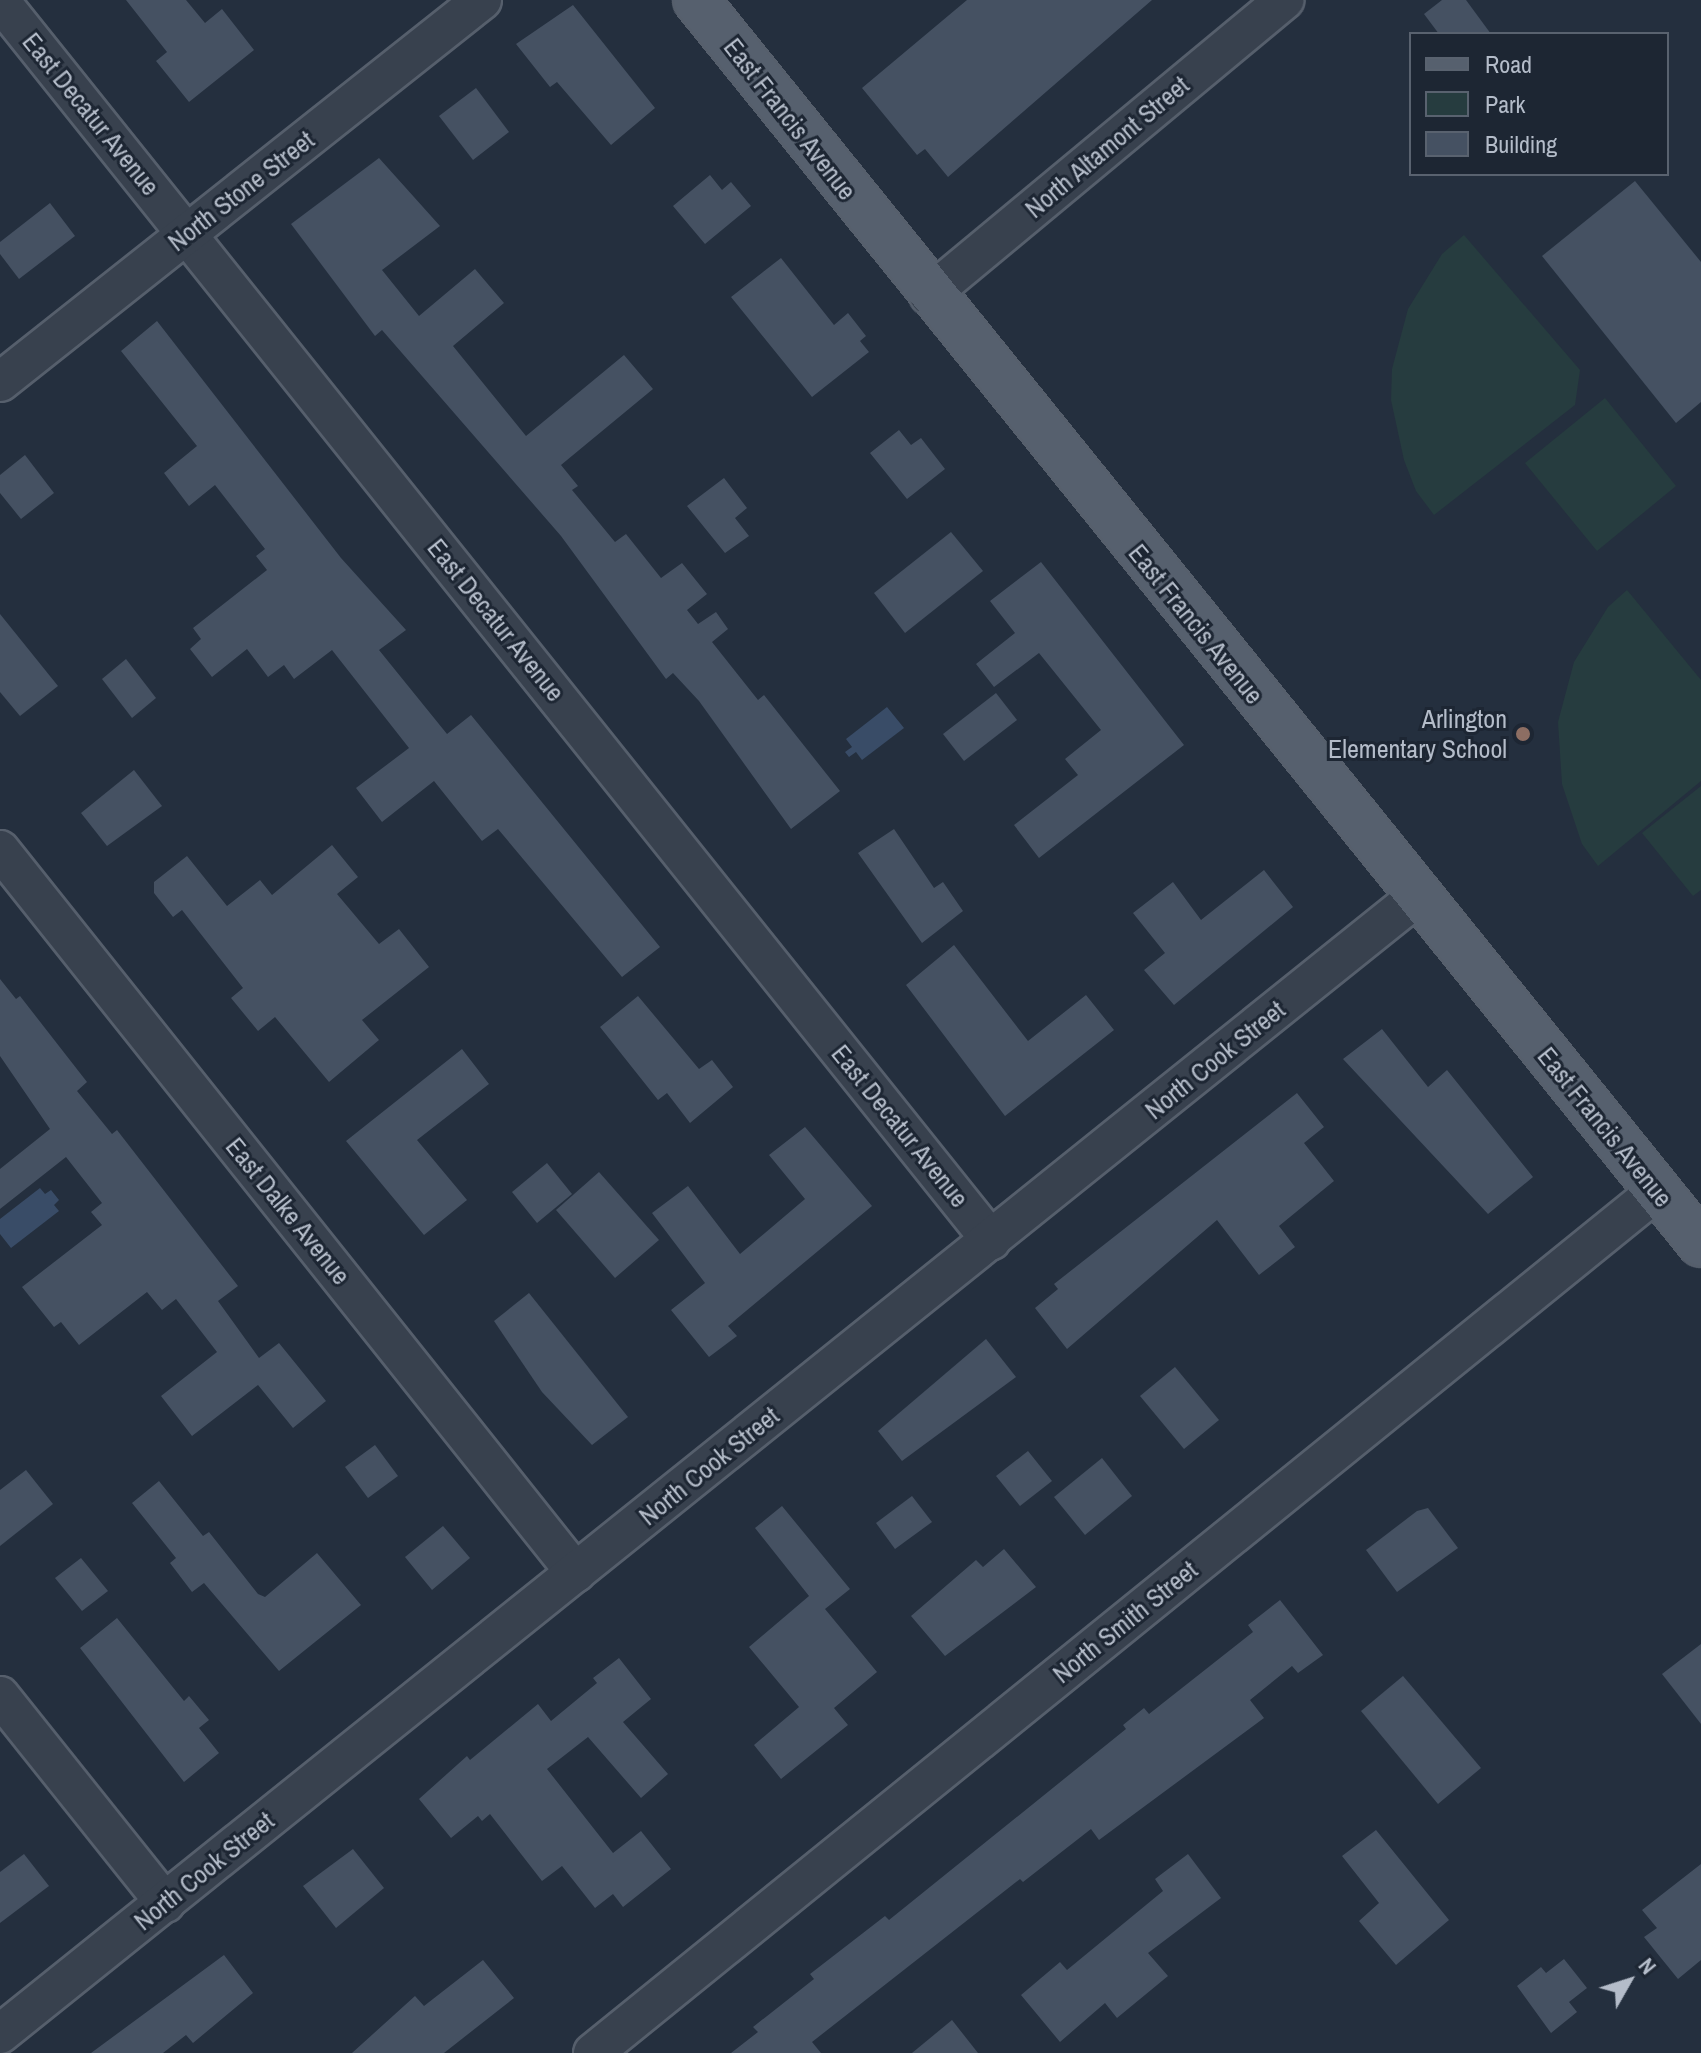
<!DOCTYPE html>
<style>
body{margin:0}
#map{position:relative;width:1701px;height:2053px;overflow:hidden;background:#242f3e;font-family:"Archivo Narrow",sans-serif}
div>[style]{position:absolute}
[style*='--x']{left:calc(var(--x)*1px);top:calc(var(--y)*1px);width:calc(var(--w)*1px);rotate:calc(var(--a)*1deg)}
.green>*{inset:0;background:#263c3f}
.water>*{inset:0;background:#394c67}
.building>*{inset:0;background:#455162}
.roads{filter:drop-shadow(2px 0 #565f6c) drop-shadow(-2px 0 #565f6c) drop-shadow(0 2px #565f6c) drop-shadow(0 -2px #565f6c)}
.street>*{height:38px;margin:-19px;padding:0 19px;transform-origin:19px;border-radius:19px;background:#38414e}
.primary>*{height:44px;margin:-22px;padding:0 22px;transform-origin:22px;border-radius:22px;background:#56606e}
.dots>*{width:22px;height:22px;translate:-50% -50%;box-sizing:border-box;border:4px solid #1d2633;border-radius:50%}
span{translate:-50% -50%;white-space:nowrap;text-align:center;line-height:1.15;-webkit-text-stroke:6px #1d2633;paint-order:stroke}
.street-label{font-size:26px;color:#b4bcc9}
.poi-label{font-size:26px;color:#b4bcc9}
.right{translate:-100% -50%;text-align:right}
.legend{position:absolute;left:1409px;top:32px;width:260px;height:144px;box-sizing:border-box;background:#1d2633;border:2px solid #59626f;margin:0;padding:10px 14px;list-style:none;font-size:24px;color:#b4bcc9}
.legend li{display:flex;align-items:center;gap:16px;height:40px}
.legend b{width:40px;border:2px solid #59626f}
.north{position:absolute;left:1589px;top:1941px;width:80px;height:80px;-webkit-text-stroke:6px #1d2633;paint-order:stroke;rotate:51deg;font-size:22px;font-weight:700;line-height:32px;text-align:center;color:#b4bcc9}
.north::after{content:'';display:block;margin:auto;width:28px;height:36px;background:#b4bcc9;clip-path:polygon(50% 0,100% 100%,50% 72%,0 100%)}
</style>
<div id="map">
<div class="green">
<i style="clip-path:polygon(1464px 235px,1580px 370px,1575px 405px,1434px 515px,1416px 491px,1404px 460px,1391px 400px,1392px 369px,1408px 309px,1442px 254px)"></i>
<i style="clip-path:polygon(1605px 398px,1676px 486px,1597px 551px,1525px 463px)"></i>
<i style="clip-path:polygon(1627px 590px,1701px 680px,1701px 781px,1598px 866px,1582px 844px,1562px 784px,1558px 722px,1574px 662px,1608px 607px)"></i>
<i style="clip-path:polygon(1701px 786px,1701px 890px,1693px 896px,1642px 833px)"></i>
</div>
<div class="water">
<i style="clip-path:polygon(887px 707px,904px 728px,862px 760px,856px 752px,849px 757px,845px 752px,852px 747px,846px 739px)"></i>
<i style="clip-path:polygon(40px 1188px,45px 1194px,51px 1190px,59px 1200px,54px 1205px,59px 1211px,11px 1248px,0 1234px,0 1219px)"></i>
</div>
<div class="building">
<i style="clip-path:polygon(126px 0,186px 0,205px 23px,222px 9px,254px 50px,189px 102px,156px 61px,167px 52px)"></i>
<i style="clip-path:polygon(967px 0,1152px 0,948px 177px,925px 149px,917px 155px,862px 88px)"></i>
<i style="clip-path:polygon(1442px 0,1466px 0,1491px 34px,1439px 34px,1424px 14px)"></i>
<i style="clip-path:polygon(573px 5px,655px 108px,611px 145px,557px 82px,550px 87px,516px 44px)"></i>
<i style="clip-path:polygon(476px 88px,509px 132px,473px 160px,439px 116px)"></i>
<i style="clip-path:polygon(379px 158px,440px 226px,382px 270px,419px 316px,475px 269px,504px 303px,453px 346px,526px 436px,624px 355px,653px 389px,561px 465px,578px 486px,572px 490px,615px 542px,626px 534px,661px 578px,682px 563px,707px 594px,687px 610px,698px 624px,716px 612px,728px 629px,712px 642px,758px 700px,764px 695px,840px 791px,791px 829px,699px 701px,673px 673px,666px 679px,561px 536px,382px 330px,375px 336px,291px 224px)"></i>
<i style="clip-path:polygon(710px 175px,722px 190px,731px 182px,751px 206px,705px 244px,673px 206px)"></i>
<i style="clip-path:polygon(1635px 181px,1701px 262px,1701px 402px,1676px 423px,1542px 256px)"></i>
<i style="clip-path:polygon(50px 203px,75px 236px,19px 279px,0 254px,0 242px)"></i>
<i style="clip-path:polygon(781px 258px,834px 325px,848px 313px,866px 336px,860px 341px,869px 352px,812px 397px,731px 297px)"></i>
<i style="clip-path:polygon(157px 321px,341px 558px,406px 630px,379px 650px,447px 734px,471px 715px,660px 947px,622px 977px,498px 829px,482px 841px,434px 781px,382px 822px,356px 788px,409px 748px,332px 650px,294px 679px,284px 665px,268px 677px,247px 649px,212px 677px,190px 649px,201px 639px,193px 628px,267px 570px,256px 556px,265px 549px,215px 485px,189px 506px,164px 473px,197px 446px,121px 351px)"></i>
<i style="clip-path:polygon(899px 430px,911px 445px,921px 438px,945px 469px,907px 499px,870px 453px)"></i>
<i style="clip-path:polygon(25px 455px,54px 493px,21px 519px,0 493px,0 475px)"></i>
<i style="clip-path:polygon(724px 478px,747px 508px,735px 518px,749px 536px,725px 553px,687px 506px)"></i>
<i style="clip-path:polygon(951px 532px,983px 571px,905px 633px,874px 593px)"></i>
<i style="clip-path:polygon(1041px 562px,1184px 745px,1039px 858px,1014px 825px,1078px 775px,1065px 759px,1101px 730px,1039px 653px,994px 687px,976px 664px,1015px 633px,990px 601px)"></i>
<i style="clip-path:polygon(0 614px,58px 686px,20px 716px,0 692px)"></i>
<i style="clip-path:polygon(126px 659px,156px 698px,132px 718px,102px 679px)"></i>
<i style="clip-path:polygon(996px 693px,1017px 720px,964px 761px,943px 734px)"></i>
<i style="clip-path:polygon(134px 770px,162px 806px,107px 846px,81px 813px)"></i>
<i style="clip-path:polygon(894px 829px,934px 888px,943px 882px,963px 911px,922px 943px,858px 853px)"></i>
<i style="clip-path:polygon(332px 845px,358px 877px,337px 894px,379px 944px,399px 929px,429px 967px,362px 1020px,379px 1040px,329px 1082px,275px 1017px,258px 1031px,231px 998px,243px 988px,182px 910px,173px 917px,154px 893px,154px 882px,187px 856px,227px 906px,260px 880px,272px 895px)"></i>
<i style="clip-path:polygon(1264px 870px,1293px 907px,1174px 1005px,1144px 970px,1165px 953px,1133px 913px,1173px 882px,1201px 920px)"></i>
<i style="clip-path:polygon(954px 945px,1028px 1041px,1086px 995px,1114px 1030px,1005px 1116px,906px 985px)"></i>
<i style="clip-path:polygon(0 979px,16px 999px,20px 996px,87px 1082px,77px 1091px,112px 1134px,117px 1130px,238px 1286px,218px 1301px,259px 1358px,279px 1343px,326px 1401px,293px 1428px,258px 1385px,192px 1436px,161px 1396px,217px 1352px,176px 1299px,162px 1310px,147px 1292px,79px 1345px,61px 1322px,54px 1327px,22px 1287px,102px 1225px,91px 1212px,102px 1203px,66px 1157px,0 1209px,0 1169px,50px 1129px,0 1056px)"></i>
<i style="clip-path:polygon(638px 996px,699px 1069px,712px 1060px,733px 1087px,690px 1123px,667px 1093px,658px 1100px,600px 1027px)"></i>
<i style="clip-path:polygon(1382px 1029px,1428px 1087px,1447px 1070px,1533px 1177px,1488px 1214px,1343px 1059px)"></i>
<i style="clip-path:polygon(462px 1049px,489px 1084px,417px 1140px,467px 1200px,424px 1235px,346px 1141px)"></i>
<i style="clip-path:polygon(1297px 1093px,1324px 1127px,1304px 1143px,1334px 1181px,1279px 1226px,1295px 1247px,1259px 1275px,1217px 1220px,1067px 1349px,1035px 1308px,1058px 1289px,1054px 1284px)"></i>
<i style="clip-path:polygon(805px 1127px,872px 1206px,728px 1326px,737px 1336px,709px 1357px,671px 1310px,705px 1283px,652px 1213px,688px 1186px,740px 1254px,805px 1199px,769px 1155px)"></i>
<i style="clip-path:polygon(547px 1163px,572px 1194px,537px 1223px,512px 1192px)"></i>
<i style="clip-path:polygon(599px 1172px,659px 1240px,615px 1278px,556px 1210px)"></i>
<i style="clip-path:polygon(529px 1293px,628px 1417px,592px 1445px,542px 1392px,494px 1321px)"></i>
<i style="clip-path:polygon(986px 1339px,1016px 1377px,902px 1461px,878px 1431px)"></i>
<i style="clip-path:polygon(1175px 1367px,1219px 1420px,1184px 1449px,1140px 1396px)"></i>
<i style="clip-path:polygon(375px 1445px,398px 1476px,368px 1498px,345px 1467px)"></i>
<i style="clip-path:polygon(1028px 1451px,1052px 1481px,1020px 1506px,996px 1476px)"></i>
<i style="clip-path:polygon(1102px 1458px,1132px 1496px,1085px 1535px,1054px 1497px)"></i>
<i style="clip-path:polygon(26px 1470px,53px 1504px,0 1546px,0 1490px)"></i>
<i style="clip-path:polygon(159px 1481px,203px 1536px,209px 1532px,258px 1594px,265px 1597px,317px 1553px,361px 1605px,279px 1671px,204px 1583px,192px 1592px,170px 1563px,176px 1558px,132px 1503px)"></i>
<i style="clip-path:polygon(912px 1496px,932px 1522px,895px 1549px,876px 1523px)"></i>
<i style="clip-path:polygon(782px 1506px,850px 1589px,825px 1609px,877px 1672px,834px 1708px,848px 1725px,781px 1779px,754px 1745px,799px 1707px,749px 1647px,809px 1596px,755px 1528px)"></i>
<i style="clip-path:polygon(1428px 1508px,1458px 1548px,1397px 1592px,1366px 1550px,1417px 1511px)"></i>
<i style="clip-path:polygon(443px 1526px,470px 1558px,432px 1590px,405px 1557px)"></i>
<i style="clip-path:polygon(1004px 1549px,1036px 1587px,945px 1656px,911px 1616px,976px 1560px,983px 1567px)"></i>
<i style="clip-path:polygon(81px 1558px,108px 1591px,82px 1611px,55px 1578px)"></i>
<i style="clip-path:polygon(1280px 1600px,1323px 1655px,1298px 1673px,1292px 1666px,1250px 1700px,1264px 1718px,1099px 1840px,1091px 1829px,1023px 1882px,1020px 1879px,812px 2042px,821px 2053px,731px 2053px,758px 2032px,753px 2027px,814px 1979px,810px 1974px,885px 1916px,889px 1920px,1126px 1729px,1123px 1725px,1144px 1708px,1149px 1714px,1253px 1632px,1248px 1625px)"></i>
<i style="clip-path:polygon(117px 1618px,184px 1701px,189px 1696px,209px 1720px,199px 1728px,219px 1753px,184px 1782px,80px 1648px)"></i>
<i style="clip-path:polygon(1701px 1644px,1701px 1724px,1662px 1674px)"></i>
<i style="clip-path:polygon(619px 1658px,651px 1699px,623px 1722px,668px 1774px,641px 1798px,588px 1737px,547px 1769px,613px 1853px,641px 1831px,671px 1869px,623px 1907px,613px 1894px,595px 1908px,562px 1866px,542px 1881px,490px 1814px,482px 1821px,478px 1816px,451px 1838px,419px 1799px,467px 1756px,470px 1760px,538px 1704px,551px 1721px,597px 1683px,593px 1678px)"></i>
<i style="clip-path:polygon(1403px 1676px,1481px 1768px,1438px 1804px,1361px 1711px)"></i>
<i style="clip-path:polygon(1376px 1830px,1449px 1920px,1396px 1965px,1359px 1921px,1379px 1903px,1342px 1856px)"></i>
<i style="clip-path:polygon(353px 1849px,384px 1888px,336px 1928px,303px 1886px)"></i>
<i style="clip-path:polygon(24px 1854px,49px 1886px,0 1923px,0 1872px)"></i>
<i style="clip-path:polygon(1188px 1854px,1221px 1898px,1148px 1953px,1168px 1976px,1117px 2018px,1105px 2003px,1060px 2042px,1021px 1995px,1060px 1962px,1067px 1970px,1163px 1891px,1155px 1879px)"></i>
<i style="clip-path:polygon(1701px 1864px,1701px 1960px,1678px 1979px,1644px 1937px,1657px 1928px,1642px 1910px)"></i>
<i style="clip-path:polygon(224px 1955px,253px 1993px,193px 2043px,186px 2035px,163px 2053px,91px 2053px)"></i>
<i style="clip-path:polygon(1564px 1959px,1587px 1988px,1569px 2002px,1577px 2012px,1551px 2033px,1517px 1986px,1541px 1967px,1546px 1973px)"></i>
<i style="clip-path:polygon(483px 1960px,514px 1998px,444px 2053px,352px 2053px,415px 1996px,424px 2006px)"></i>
<i style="clip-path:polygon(952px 2020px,978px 2053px,912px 2053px)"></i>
</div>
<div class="roads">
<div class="street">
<i style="--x:0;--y:1;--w:1587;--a:51.35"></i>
<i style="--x:929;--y:295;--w:462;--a:-39.7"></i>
<i style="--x:0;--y:382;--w:615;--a:-38.4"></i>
<i style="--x:0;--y:850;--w:924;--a:51.46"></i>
<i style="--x:0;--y:1696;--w:265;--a:51.4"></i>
<i style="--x:0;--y:2034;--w:1818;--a:-38.75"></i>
<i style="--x:593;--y:2053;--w:1369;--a:-39.01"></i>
</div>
<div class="primary">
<i style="--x:696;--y:0;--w:1599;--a:51.07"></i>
</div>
</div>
<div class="dots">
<i style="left:1523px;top:734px;background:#8d6e63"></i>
</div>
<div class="street-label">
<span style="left:91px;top:114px;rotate:51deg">East Decatur Avenue</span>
<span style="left:790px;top:119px;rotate:52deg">East Francis Avenue</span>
<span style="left:1107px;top:147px;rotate:-40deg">North Altamont Street</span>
<span style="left:241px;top:191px;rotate:-38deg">North Stone Street</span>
<span style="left:496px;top:620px;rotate:51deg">East Decatur Avenue</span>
<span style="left:1196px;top:624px;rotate:51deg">East Francis Avenue</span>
<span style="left:1215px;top:1060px;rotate:-39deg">North Cook Street</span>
<span style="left:900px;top:1126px;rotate:51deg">East Decatur Avenue</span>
<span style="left:1605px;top:1127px;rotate:51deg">East Francis Avenue</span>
<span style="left:288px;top:1211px;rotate:51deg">East Dalke Avenue</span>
<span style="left:709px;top:1466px;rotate:-39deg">North Cook Street</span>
<span style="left:1125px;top:1622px;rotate:-39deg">North Smith Street</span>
<span style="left:204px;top:1871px;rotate:-39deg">North Cook Street</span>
</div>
<div class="poi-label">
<span class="right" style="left:1507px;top:734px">Arlington<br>Elementary School</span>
</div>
<ul class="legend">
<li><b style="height:10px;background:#56606e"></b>Road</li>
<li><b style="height:22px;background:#263c3f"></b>Park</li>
<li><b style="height:22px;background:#455162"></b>Building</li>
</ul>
<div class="north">N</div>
</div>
